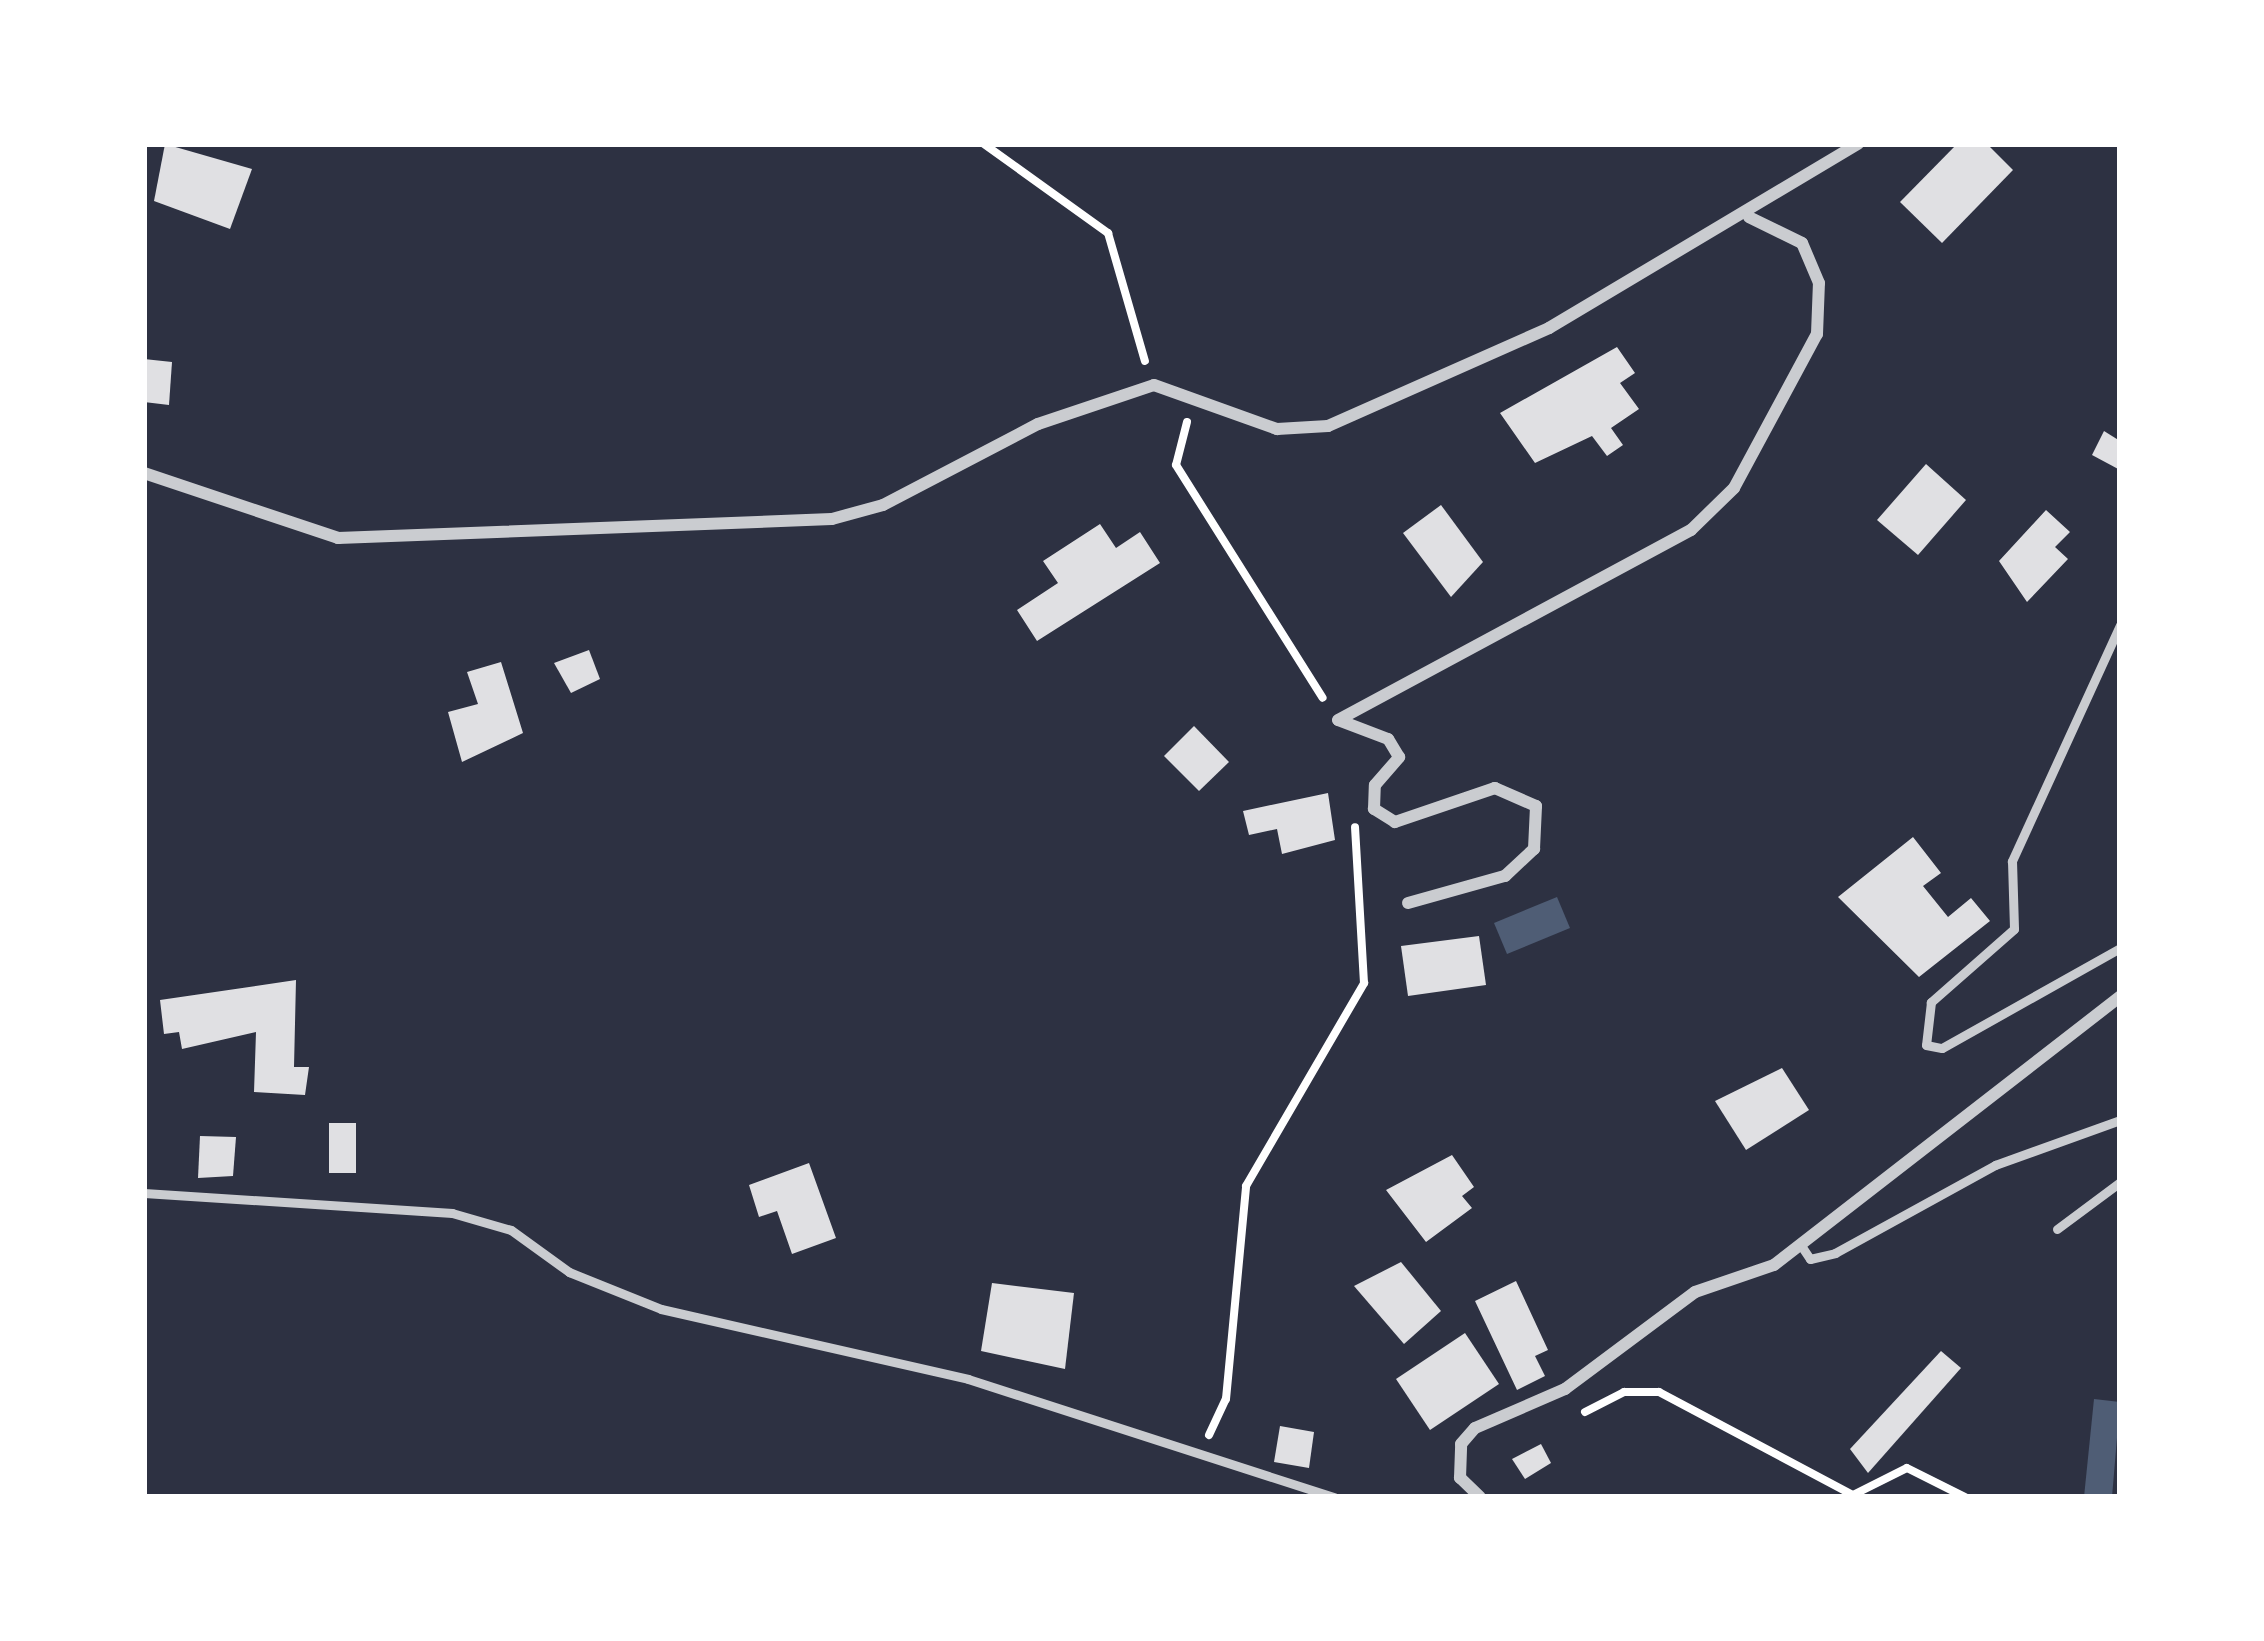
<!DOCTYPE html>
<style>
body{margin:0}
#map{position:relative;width:2264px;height:1641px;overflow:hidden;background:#2d3142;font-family:Figtree,sans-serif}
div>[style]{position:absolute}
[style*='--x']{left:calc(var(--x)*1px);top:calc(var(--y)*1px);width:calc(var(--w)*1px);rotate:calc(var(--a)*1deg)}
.water>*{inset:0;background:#4f5d75}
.building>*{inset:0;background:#e0e0e3}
.path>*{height:8px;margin:-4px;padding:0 4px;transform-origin:4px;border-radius:4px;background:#fff}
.service>*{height:9px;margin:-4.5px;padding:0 4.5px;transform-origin:4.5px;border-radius:4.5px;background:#caccd0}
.minor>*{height:12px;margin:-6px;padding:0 6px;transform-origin:6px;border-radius:6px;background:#caccd0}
span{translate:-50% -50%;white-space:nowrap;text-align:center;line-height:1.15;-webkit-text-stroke:12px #fff;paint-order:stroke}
.frame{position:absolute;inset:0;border:147px solid #fff;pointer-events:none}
</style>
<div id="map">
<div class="water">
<i style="clip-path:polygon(1557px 897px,1570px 928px,1507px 954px,1494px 923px)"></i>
<i style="clip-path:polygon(2094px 1399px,2120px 1402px,2112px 1497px,2084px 1497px)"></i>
</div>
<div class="building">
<i style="clip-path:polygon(165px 144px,252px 169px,230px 229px,154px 201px)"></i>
<i style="clip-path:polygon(1957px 144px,1987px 144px,2013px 170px,1942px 243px,1900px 202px)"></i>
<i style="clip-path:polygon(1617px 347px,1635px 373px,1620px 383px,1639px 409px,1611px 428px,1623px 445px,1607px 456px,1592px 436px,1535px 463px,1500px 413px)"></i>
<i style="clip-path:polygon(144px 359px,172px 362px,169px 405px,144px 402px)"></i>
<i style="clip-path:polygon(2104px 431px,2120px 441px,2120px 470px,2092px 455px)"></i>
<i style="clip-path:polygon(1926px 464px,1966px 500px,1918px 555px,1877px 520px)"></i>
<i style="clip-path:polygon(1441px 505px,1483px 562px,1451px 597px,1403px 533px)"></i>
<i style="clip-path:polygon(2046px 510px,2070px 532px,2055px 547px,2068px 559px,2027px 602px,1999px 561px)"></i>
<i style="clip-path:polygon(1100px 524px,1116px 548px,1140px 532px,1160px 563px,1037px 641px,1017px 610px,1058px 583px,1043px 561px)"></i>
<i style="clip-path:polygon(589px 650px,600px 679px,571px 693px,554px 663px)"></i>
<i style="clip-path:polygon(501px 662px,523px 733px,462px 762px,448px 712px,478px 704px,467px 672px)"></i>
<i style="clip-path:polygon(1194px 726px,1229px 762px,1199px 791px,1164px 756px)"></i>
<i style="clip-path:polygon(1328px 793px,1335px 840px,1282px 854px,1277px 829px,1249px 835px,1243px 811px)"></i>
<i style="clip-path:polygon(1913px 837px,1941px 873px,1923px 886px,1948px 917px,1971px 898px,1990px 921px,1919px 977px,1838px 897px)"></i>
<i style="clip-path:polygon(1479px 936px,1486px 985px,1408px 996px,1401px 946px)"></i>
<i style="clip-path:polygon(296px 980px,294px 1067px,309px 1067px,305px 1095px,254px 1092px,256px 1032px,182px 1049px,179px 1032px,164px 1034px,160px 1000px)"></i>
<i style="clip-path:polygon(1782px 1068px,1809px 1110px,1746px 1150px,1715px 1101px)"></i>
<i style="clip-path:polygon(329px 1123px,356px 1123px,356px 1173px,329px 1173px)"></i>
<i style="clip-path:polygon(200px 1136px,236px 1137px,233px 1176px,198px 1178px)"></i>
<i style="clip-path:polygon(1452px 1155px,1474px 1187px,1462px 1196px,1472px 1208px,1426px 1242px,1386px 1190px)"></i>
<i style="clip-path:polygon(809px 1163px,836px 1238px,792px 1254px,777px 1211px,759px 1217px,749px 1185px)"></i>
<i style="clip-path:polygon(1401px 1262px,1441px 1311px,1404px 1344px,1354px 1286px)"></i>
<i style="clip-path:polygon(1516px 1281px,1548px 1350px,1535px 1356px,1545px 1376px,1517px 1390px,1475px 1301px)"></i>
<i style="clip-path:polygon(992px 1283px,1074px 1293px,1065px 1369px,981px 1351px)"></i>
<i style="clip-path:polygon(1465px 1333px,1499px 1384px,1430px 1430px,1396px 1379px)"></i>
<i style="clip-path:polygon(1941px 1351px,1961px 1368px,1868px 1473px,1850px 1449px)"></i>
<i style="clip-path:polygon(1280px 1426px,1314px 1432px,1309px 1468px,1274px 1462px)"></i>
<i style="clip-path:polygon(1541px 1444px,1551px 1463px,1525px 1479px,1512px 1459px)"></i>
</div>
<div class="path">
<i style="--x:984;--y:144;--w:153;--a:35.7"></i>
<i style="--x:1108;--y:233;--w:133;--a:73.9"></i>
<i style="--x:1187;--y:422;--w:44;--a:104.3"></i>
<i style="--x:1176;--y:465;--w:275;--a:57.8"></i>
<i style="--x:1585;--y:1412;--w:44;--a:-27.1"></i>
<i style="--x:1624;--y:1392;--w:35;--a:0"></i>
<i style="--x:1659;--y:1392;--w:220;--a:28"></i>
<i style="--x:1853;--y:1495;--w:60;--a:-26.6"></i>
<i style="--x:1907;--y:1468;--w:65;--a:26.6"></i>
<i style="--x:1209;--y:1435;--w:40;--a:-65"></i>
<i style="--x:1226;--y:1399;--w:214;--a:-84.6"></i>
<i style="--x:1246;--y:1186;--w:235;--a:-59.8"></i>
<i style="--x:1364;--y:983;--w:156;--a:-93.3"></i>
</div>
<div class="service">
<i style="--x:2120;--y:625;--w:260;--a:114.6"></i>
<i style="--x:2012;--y:861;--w:68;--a:88.3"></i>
<i style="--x:2014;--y:929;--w:111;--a:138.7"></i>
<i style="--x:1931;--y:1002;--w:43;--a:96.6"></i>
<i style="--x:1926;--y:1045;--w:16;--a:11"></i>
<i style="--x:1942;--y:1048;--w:204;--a:-29.3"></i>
<i style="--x:144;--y:1193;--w:309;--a:3.7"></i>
<i style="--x:452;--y:1213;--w:61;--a:16.1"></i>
<i style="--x:511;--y:1230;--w:72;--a:35.9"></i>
<i style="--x:569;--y:1272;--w:99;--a:21.9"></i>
<i style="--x:661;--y:1309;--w:315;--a:12.8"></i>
<i style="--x:968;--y:1379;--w:385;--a:17.9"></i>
<i style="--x:2057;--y:1229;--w:79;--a:-36.7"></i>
<i style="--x:1800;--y:1244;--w:18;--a:56"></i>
<i style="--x:1810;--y:1259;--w:26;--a:-13"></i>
<i style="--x:1835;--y:1253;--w:183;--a:-28.8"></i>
<i style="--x:1995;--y:1165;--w:133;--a:-19.8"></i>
</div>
<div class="minor">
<i style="--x:144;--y:473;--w:205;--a:18.5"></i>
<i style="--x:338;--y:538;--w:494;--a:-2.2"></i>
<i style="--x:832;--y:519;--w:53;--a:-15.4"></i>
<i style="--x:883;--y:505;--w:175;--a:-27.6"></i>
<i style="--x:1038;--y:424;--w:122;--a:-18.6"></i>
<i style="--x:1154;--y:385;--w:131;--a:19.7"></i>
<i style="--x:1277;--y:429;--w:51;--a:-3.4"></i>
<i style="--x:1328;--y:426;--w:242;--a:-23.9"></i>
<i style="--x:1549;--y:328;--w:360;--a:-30.8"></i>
<i style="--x:1408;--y:903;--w:101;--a:-15.6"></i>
<i style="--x:1505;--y:876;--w:40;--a:-43"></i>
<i style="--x:1534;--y:849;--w:43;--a:-87.3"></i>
<i style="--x:1536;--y:806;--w:45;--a:-156.3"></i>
<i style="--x:1495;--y:788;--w:106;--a:161.2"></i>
<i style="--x:1395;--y:822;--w:25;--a:-148"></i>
<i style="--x:1374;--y:809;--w:24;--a:-88"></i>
<i style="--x:1375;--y:785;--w:37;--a:-49"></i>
<i style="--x:1399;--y:757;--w:21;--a:-121"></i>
<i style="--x:1388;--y:739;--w:53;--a:-159.2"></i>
<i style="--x:1338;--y:720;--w:401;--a:-28.3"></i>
<i style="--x:1691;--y:530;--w:60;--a:-44.3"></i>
<i style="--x:1734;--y:488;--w:175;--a:-61.7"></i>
<i style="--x:1817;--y:334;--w:51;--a:-87.8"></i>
<i style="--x:1819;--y:283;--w:43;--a:-113"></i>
<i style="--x:1802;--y:243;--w:59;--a:-153.9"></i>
<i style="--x:1480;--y:1497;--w:28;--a:-136"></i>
<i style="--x:1460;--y:1478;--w:34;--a:-88"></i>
<i style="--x:1461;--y:1444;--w:21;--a:-49"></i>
<i style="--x:1475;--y:1428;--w:98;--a:-23.4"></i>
<i style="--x:1565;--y:1389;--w:162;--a:-36.7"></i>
<i style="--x:1695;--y:1292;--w:83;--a:-18.9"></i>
<i style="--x:1774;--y:1265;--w:438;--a:-37.8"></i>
</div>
<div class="frame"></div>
</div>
